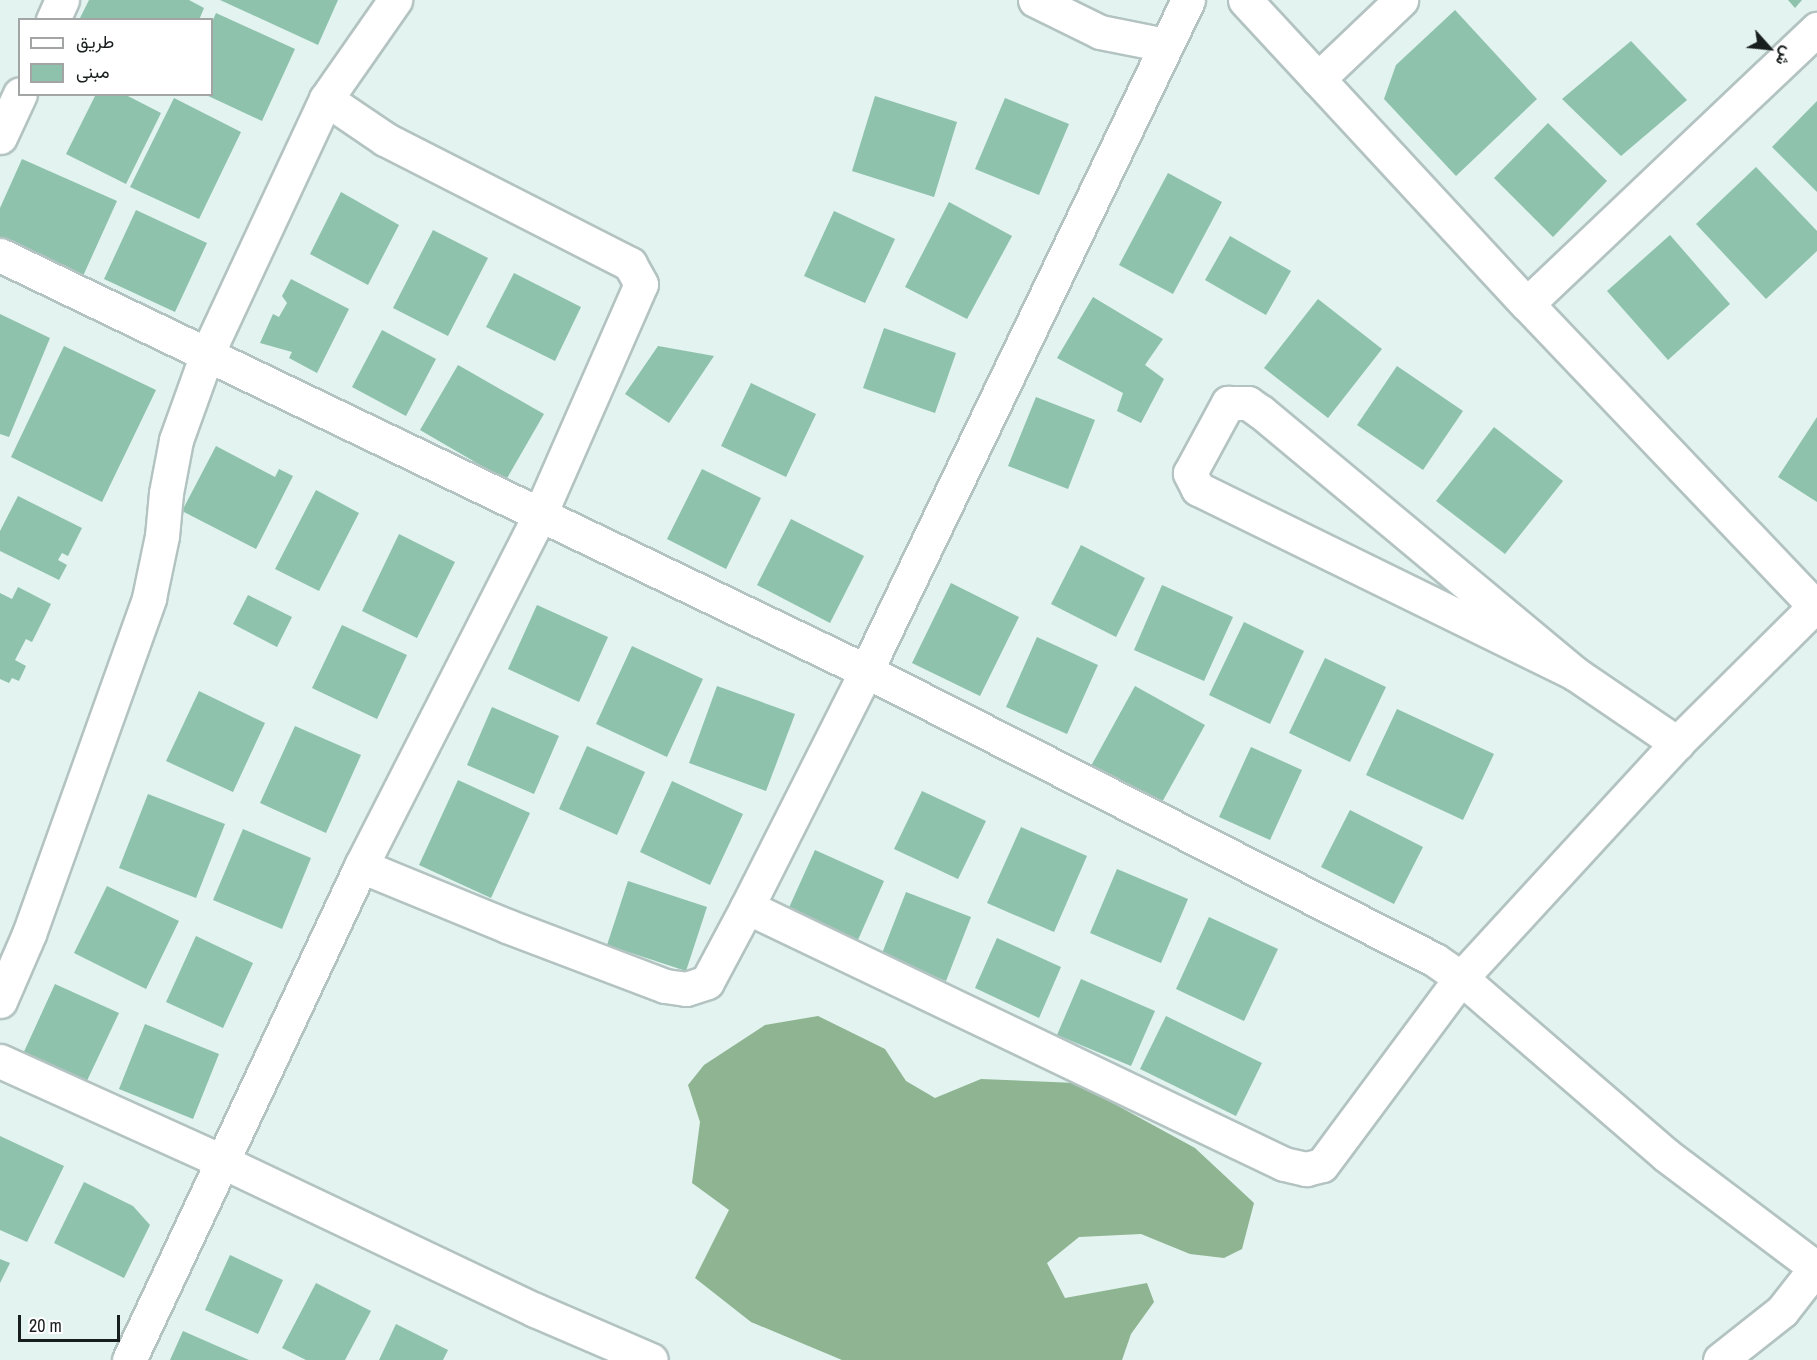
<!DOCTYPE html>
<meta charset="utf-8">
<style>
body{margin:0}
#map{position:relative;width:1817px;height:1360px;overflow:hidden;background:#e2f3f0;font-family:"Archivo Narrow",Vazirmatn,sans-serif}
div>[style]{position:absolute}
[style*='--x']{left:calc(var(--x)*1px);top:calc(var(--y)*1px);width:calc(var(--w)*1px);rotate:calc(var(--a)*1deg)}
.forest>*{inset:0;background:#8eb492}
.building>*{inset:0;background:#8ec2ac}
.roads{filter:drop-shadow(2px 0 #b3c3c1) drop-shadow(-2px 0 #b3c3c1) drop-shadow(0 2px #b3c3c1) drop-shadow(0 -2px #b3c3c1)}
.minor>*{height:33px;margin:-16.5px;padding:0 16.5px;transform-origin:16.5px;border-radius:16.5px;background:#fff}
span{translate:-50% -50%;white-space:nowrap;text-align:center;line-height:1.15;-webkit-text-stroke:4.5px #fff;paint-order:stroke}
.legend{position:absolute;left:18px;top:18px;width:195px;height:78px;box-sizing:border-box;background:#fff;border:2px solid #a3a5a5;margin:0;padding:8px 10px;list-style:none;font-size:18px;color:#181e1d}
.legend li{display:flex;align-items:center;gap:12px;height:30px}
.legend b{width:30px;border:2px solid #a3a5a5}
.north{position:absolute;left:1739px;top:18px;width:60px;height:60px;-webkit-text-stroke:4px #fff;paint-order:stroke;rotate:117deg;font-size:16px;font-weight:700;line-height:24px;text-align:center;color:#181e1d}
.north::after{content:'';display:block;margin:auto;width:21px;height:27px;background:#181e1d;clip-path:polygon(50% 0,100% 100%,50% 72%,0 100%)}
.scale{position:absolute;left:18px;top:1315px;width:102px;height:27px;box-sizing:border-box;border:3px solid #181e1d;border-top:0;padding-left:8px;font-size:18px;line-height:21px;white-space:nowrap;color:#181e1d;-webkit-text-stroke:4px #fff;paint-order:stroke}
</style>
<div id="map">
<div class="forest">
<i style="clip-path:polygon(818px 1016px,885px 1049px,906px 1081px,935px 1098px,981px 1079px,1076px 1083px,1195px 1148px,1254px 1203px,1242px 1249px,1224px 1258px,1190px 1254px,1141px 1234px,1079px 1237px,1047px 1263px,1065px 1298px,1147px 1283px,1154px 1302px,1131px 1334px,1122px 1360px,842px 1360px,751px 1322px,695px 1278px,729px 1210px,692px 1183px,700px 1122px,688px 1085px,704px 1065px,765px 1025px)"></i>
</div>
<div class="building">
<i style="clip-path:polygon(89px 0,189px 0,204px 8px,199px 20px,79px 20px)"></i>
<i style="clip-path:polygon(220px 0,338px 0,318px 45px)"></i>
<i style="clip-path:polygon(1788px 0,1802px 0,1795px 8px)"></i>
<i style="clip-path:polygon(1455px 10px,1537px 99px,1456px 176px,1384px 99px,1396px 65px)"></i>
<i style="clip-path:polygon(216px 13px,295px 49px,262px 121px,204px 94px,212px 94px,212px 22px)"></i>
<i style="clip-path:polygon(1631px 41px,1687px 100px,1621px 156px,1562px 99px)"></i>
<i style="clip-path:polygon(96px 94px,124px 94px,161px 113px,126px 184px,66px 154px)"></i>
<i style="clip-path:polygon(875px 96px,957px 122px,934px 197px,852px 171px)"></i>
<i style="clip-path:polygon(174px 98px,241px 132px,199px 219px,130px 187px)"></i>
<i style="clip-path:polygon(1005px 98px,1069px 124px,1039px 195px,975px 169px)"></i>
<i style="clip-path:polygon(1817px 101px,1817px 192px,1772px 147px)"></i>
<i style="clip-path:polygon(1548px 123px,1607px 181px,1553px 237px,1494px 178px)"></i>
<i style="clip-path:polygon(22px 159px,117px 201px,83px 276px,0 238px,0 208px)"></i>
<i style="clip-path:polygon(1756px 167px,1817px 231px,1817px 251px,1766px 299px,1696px 224px)"></i>
<i style="clip-path:polygon(1168px 173px,1222px 202px,1173px 294px,1119px 265px)"></i>
<i style="clip-path:polygon(341px 192px,399px 225px,368px 285px,310px 254px)"></i>
<i style="clip-path:polygon(949px 202px,1012px 236px,967px 319px,905px 287px)"></i>
<i style="clip-path:polygon(136px 210px,207px 243px,175px 312px,104px 279px)"></i>
<i style="clip-path:polygon(834px 211px,895px 239px,865px 303px,804px 276px)"></i>
<i style="clip-path:polygon(433px 230px,488px 258px,448px 336px,393px 308px)"></i>
<i style="clip-path:polygon(1670px 235px,1730px 304px,1668px 360px,1607px 291px)"></i>
<i style="clip-path:polygon(1230px 236px,1291px 271px,1266px 315px,1205px 280px)"></i>
<i style="clip-path:polygon(514px 273px,581px 307px,555px 361px,486px 327px)"></i>
<i style="clip-path:polygon(291px 279px,349px 309px,317px 373px,289px 358px,292px 352px,260px 343px,273px 314px,279px 317px,287px 303px,282px 296px)"></i>
<i style="clip-path:polygon(1093px 297px,1163px 339px,1145px 365px,1164px 379px,1141px 423px,1117px 411px,1123px 393px,1057px 358px)"></i>
<i style="clip-path:polygon(1318px 299px,1382px 349px,1328px 418px,1264px 368px)"></i>
<i style="clip-path:polygon(0 314px,50px 338px,9px 437px,0 434px)"></i>
<i style="clip-path:polygon(884px 328px,956px 353px,935px 413px,863px 388px)"></i>
<i style="clip-path:polygon(382px 330px,436px 359px,406px 416px,352px 387px)"></i>
<i style="clip-path:polygon(64px 346px,156px 390px,102px 502px,11px 457px)"></i>
<i style="clip-path:polygon(658px 346px,714px 356px,669px 423px,625px 394px)"></i>
<i style="clip-path:polygon(458px 365px,544px 414px,506px 480px,420px 430px)"></i>
<i style="clip-path:polygon(1397px 366px,1463px 411px,1423px 470px,1357px 425px)"></i>
<i style="clip-path:polygon(751px 383px,816px 414px,786px 477px,721px 446px)"></i>
<i style="clip-path:polygon(1036px 397px,1095px 420px,1068px 489px,1008px 466px)"></i>
<i style="clip-path:polygon(1817px 417px,1817px 502px,1778px 477px)"></i>
<i style="clip-path:polygon(1494px 427px,1563px 481px,1505px 554px,1436px 501px)"></i>
<i style="clip-path:polygon(216px 446px,275px 477px,279px 469px,293px 476px,256px 549px,182px 511px)"></i>
<i style="clip-path:polygon(702px 469px,761px 498px,726px 569px,667px 539px)"></i>
<i style="clip-path:polygon(316px 490px,359px 513px,319px 591px,275px 569px)"></i>
<i style="clip-path:polygon(18px 496px,82px 528px,68px 556px,62px 553px,58px 560px,67px 565px,59px 580px,0 551px,0 531px)"></i>
<i style="clip-path:polygon(791px 519px,864px 556px,830px 623px,757px 585px)"></i>
<i style="clip-path:polygon(399px 534px,455px 562px,417px 638px,362px 611px)"></i>
<i style="clip-path:polygon(1081px 545px,1145px 578px,1116px 637px,1051px 604px)"></i>
<i style="clip-path:polygon(951px 583px,1019px 617px,980px 696px,912px 663px)"></i>
<i style="clip-path:polygon(1162px 585px,1233px 617px,1204px 681px,1134px 650px)"></i>
<i style="clip-path:polygon(18px 587px,51px 604px,32px 642px,26px 639px,15px 660px,26px 666px,19px 681px,12px 678px,9px 683px,0 679px,0 593px,12px 599px)"></i>
<i style="clip-path:polygon(248px 595px,292px 617px,277px 647px,233px 624px)"></i>
<i style="clip-path:polygon(537px 605px,608px 637px,579px 702px,508px 669px)"></i>
<i style="clip-path:polygon(1244px 622px,1304px 651px,1270px 724px,1209px 695px)"></i>
<i style="clip-path:polygon(342px 625px,407px 655px,377px 719px,312px 688px)"></i>
<i style="clip-path:polygon(1037px 637px,1098px 665px,1067px 734px,1006px 707px)"></i>
<i style="clip-path:polygon(632px 646px,703px 679px,667px 757px,596px 724px)"></i>
<i style="clip-path:polygon(1325px 658px,1386px 687px,1350px 762px,1289px 733px)"></i>
<i style="clip-path:polygon(717px 686px,795px 714px,766px 791px,689px 763px)"></i>
<i style="clip-path:polygon(1135px 686px,1205px 725px,1161px 804px,1091px 766px)"></i>
<i style="clip-path:polygon(199px 691px,265px 723px,233px 792px,166px 761px)"></i>
<i style="clip-path:polygon(492px 707px,559px 736px,534px 794px,467px 765px)"></i>
<i style="clip-path:polygon(1397px 709px,1494px 754px,1463px 820px,1366px 775px)"></i>
<i style="clip-path:polygon(295px 726px,361px 755px,326px 833px,260px 803px)"></i>
<i style="clip-path:polygon(587px 746px,645px 772px,617px 835px,559px 809px)"></i>
<i style="clip-path:polygon(1251px 747px,1302px 770px,1270px 840px,1219px 817px)"></i>
<i style="clip-path:polygon(458px 780px,530px 813px,491px 898px,419px 865px)"></i>
<i style="clip-path:polygon(672px 781px,743px 814px,710px 885px,640px 852px)"></i>
<i style="clip-path:polygon(922px 791px,986px 821px,958px 879px,894px 849px)"></i>
<i style="clip-path:polygon(148px 794px,225px 824px,196px 898px,119px 868px)"></i>
<i style="clip-path:polygon(1350px 810px,1423px 847px,1394px 904px,1321px 867px)"></i>
<i style="clip-path:polygon(1021px 827px,1087px 856px,1054px 932px,987px 903px)"></i>
<i style="clip-path:polygon(243px 829px,311px 858px,282px 929px,213px 900px)"></i>
<i style="clip-path:polygon(815px 850px,884px 881px,857px 942px,787px 912px)"></i>
<i style="clip-path:polygon(1117px 869px,1188px 899px,1161px 963px,1090px 933px)"></i>
<i style="clip-path:polygon(628px 881px,707px 907px,686px 971px,607px 945px)"></i>
<i style="clip-path:polygon(107px 886px,179px 921px,146px 989px,74px 953px)"></i>
<i style="clip-path:polygon(906px 892px,971px 917px,946px 981px,881px 956px)"></i>
<i style="clip-path:polygon(1209px 917px,1278px 949px,1244px 1021px,1176px 989px)"></i>
<i style="clip-path:polygon(196px 936px,253px 963px,223px 1028px,166px 1002px)"></i>
<i style="clip-path:polygon(997px 938px,1061px 967px,1039px 1018px,975px 988px)"></i>
<i style="clip-path:polygon(1081px 979px,1155px 1011px,1131px 1066px,1057px 1035px)"></i>
<i style="clip-path:polygon(55px 984px,119px 1013px,85px 1085px,22px 1056px)"></i>
<i style="clip-path:polygon(1166px 1016px,1262px 1063px,1236px 1116px,1140px 1069px)"></i>
<i style="clip-path:polygon(145px 1024px,219px 1054px,193px 1119px,119px 1089px)"></i>
<i style="clip-path:polygon(0 1136px,64px 1166px,27px 1242px,0 1230px)"></i>
<i style="clip-path:polygon(84px 1182px,133px 1206px,150px 1225px,124px 1278px,54px 1243px)"></i>
<i style="clip-path:polygon(230px 1255px,283px 1280px,258px 1334px,205px 1310px)"></i>
<i style="clip-path:polygon(0 1259px,10px 1263px,0 1283px)"></i>
<i style="clip-path:polygon(316px 1283px,371px 1311px,345px 1360px,306px 1360px,282px 1348px)"></i>
<i style="clip-path:polygon(396px 1324px,448px 1350px,443px 1360px,379px 1360px)"></i>
<i style="clip-path:polygon(183px 1331px,249px 1360px,170px 1360px)"></i>
</div>
<div class="roads">
<div class="minor">
<i style="--x:1035;--y:0;--w:72;--a:26.2"></i>
<i style="--x:1100;--y:32;--w:66;--a:11.3"></i>
<i style="--x:1245;--y:0;--w:415;--a:47.2"></i>
<i style="--x:1527;--y:304;--w:420;--a:46.4"></i>
<i style="--x:53;--y:20;--w:22;--a:-66"></i>
<i style="--x:1318;--y:79;--w:115;--a:-43.6"></i>
<i style="--x:0;--y:137;--w:47;--a:-65.1"></i>
<i style="--x:0;--y:255;--w:961;--a:25.66"></i>
<i style="--x:866;--y:671;--w:638;--a:26.93"></i>
<i style="--x:1435;--y:960;--w:32;--a:35"></i>
<i style="--x:1461;--y:978;--w:271;--a:40.8"></i>
<i style="--x:1666;--y:1155;--w:188;--a:37"></i>
<i style="--x:1527;--y:304;--w:400;--a:-43.5"></i>
<i style="--x:1574;--y:673;--w:419;--a:-153.9"></i>
<i style="--x:1198;--y:489;--w:18;--a:-117"></i>
<i style="--x:1190;--y:473;--w:80;--a:-61.5"></i>
<i style="--x:1228;--y:403;--w:20;--a:0"></i>
<i style="--x:1248;--y:403;--w:16;--a:35"></i>
<i style="--x:1261;--y:412;--w:408;--a:39.8"></i>
<i style="--x:1574;--y:673;--w:125;--a:34.2"></i>
<i style="--x:361;--y:866;--w:158;--a:22.3"></i>
<i style="--x:507;--y:926;--w:169;--a:20.8"></i>
<i style="--x:665;--y:986;--w:21;--a:8"></i>
<i style="--x:686;--y:989;--w:22;--a:-18"></i>
<i style="--x:707;--y:982;--w:85;--a:-61.9"></i>
<i style="--x:747;--y:907;--w:264;--a:-63.2"></i>
<i style="--x:866;--y:671;--w:744;--a:-64.36"></i>
<i style="--x:747;--y:907;--w:595;--a:25.58"></i>
<i style="--x:1284;--y:1164;--w:23;--a:13"></i>
<i style="--x:1306;--y:1169;--w:16;--a:-14"></i>
<i style="--x:1322;--y:1165;--w:233;--a:-53.4"></i>
<i style="--x:1461;--y:978;--w:319;--a:-47.4"></i>
<i style="--x:1677;--y:743;--w:194;--a:-44.8"></i>
<i style="--x:0;--y:1001;--w:73;--a:-66.6"></i>
<i style="--x:29;--y:934;--w:357;--a:-70.3"></i>
<i style="--x:149;--y:598;--w:63;--a:-78.2"></i>
<i style="--x:162;--y:536;--w:43;--a:-84.7"></i>
<i style="--x:166;--y:493;--w:54;--a:-79.3"></i>
<i style="--x:176;--y:440;--w:91;--a:-70.2"></i>
<i style="--x:207;--y:354;--w:281;--a:-65"></i>
<i style="--x:326;--y:99;--w:121;--a:-55.1"></i>
<i style="--x:0;--y:1061;--w:243;--a:24.3"></i>
<i style="--x:221;--y:1161;--w:348;--a:25.4"></i>
<i style="--x:535;--y:1310;--w:126;--a:23.3"></i>
<i style="--x:129;--y:1360;--w:546;--a:-64.84"></i>
<i style="--x:361;--y:866;--w:395;--a:-63"></i>
<i style="--x:540;--y:514;--w:251;--a:-66.3"></i>
<i style="--x:641;--y:284;--w:23;--a:-119"></i>
<i style="--x:630;--y:264;--w:275;--a:-153"></i>
<i style="--x:385;--y:139;--w:71;--a:-145.9"></i>
<i style="--x:1720;--y:1360;--w:79;--a:-38.3"></i>
<i style="--x:1782;--y:1311;--w:57;--a:-52.1"></i>
</div>
</div>
<ul class="legend">
<li><b style="height:8px;background:#fff"></b>طريق</li>
<li><b style="height:16px;background:#8ec2ac"></b>مبنى</li>
</ul>
<div class="north">ش</div>
<div class="scale">20 m</div>
</div>
